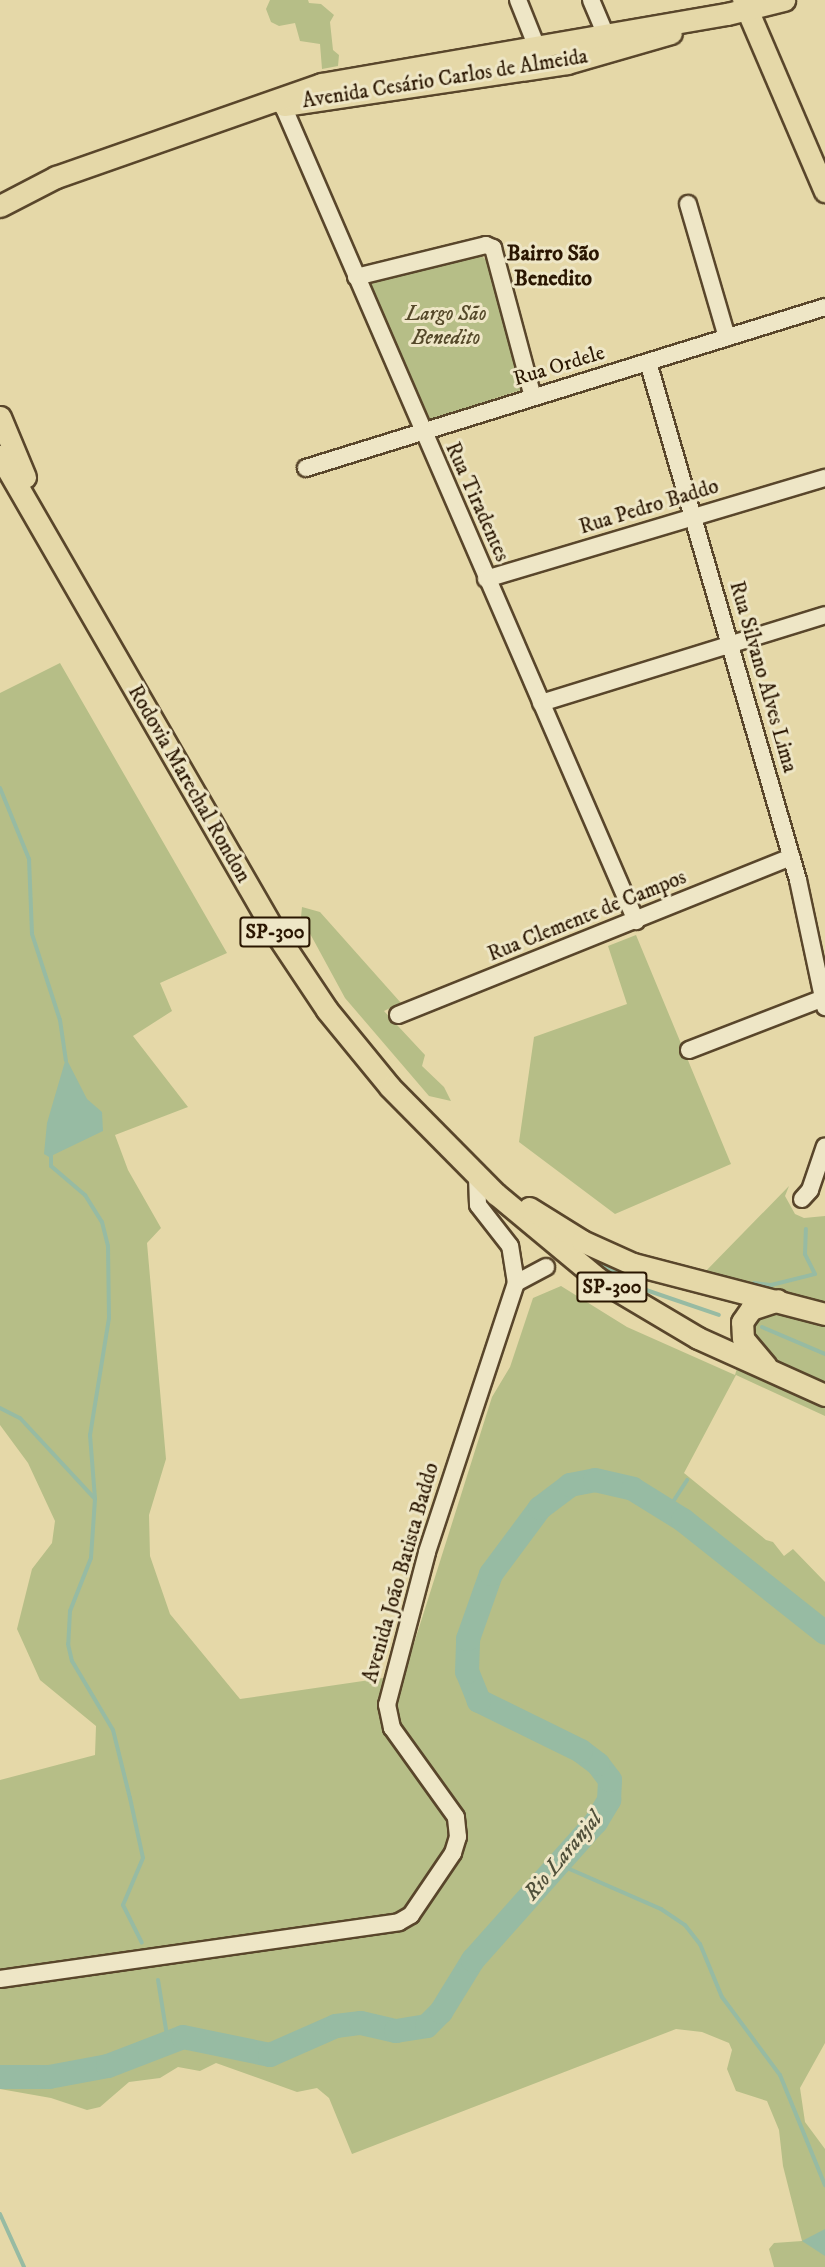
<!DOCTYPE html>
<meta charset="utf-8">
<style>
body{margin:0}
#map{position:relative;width:825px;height:2267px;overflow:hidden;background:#e5d8a8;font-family:"IM FELL DW Pica",serif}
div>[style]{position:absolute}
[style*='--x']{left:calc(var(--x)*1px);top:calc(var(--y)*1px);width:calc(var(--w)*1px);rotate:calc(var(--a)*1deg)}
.green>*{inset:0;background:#b6be87}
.water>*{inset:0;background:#97bba3}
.stream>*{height:4px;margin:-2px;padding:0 2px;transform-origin:2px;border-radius:2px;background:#97bba3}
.river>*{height:24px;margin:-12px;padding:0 12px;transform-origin:12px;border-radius:12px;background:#97bba3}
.roads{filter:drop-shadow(2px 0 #59462b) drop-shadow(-2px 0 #59462b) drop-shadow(0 2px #59462b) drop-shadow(0 -2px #59462b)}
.minor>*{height:16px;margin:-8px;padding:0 8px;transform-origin:8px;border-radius:8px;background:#eee6c6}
.major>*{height:21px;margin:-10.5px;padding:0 10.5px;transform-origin:10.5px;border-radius:10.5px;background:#e5d8a8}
span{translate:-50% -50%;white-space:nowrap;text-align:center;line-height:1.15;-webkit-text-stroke:6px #eee6c6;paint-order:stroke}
.shield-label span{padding:2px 4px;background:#eee6c6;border:2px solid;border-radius:4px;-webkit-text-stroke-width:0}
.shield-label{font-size:20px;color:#2a1601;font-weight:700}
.street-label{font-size:21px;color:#2a1601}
.park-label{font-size:21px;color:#544829;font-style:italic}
.neighbourhood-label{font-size:22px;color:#2a1601;font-weight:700}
.water-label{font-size:22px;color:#50503a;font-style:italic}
</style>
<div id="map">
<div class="green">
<i style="clip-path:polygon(270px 0,308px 0,309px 3px,321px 4px,334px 15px,330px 22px,333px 50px,339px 55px,338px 66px,322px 69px,320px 44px,300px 41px,295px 23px,279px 26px,271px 22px,266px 9px)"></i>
<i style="clip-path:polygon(482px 256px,488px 262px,521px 390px,436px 418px,428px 418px,369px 287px,373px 283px)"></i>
<i style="clip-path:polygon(60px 663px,227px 953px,160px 983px,172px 1011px,133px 1036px,188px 1107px,115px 1135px,128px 1170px,161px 1228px,147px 1243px,166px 1459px,149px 1515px,150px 1556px,170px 1614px,240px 1699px,404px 1675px,492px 1397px,510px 1367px,533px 1298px,561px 1286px,627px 1327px,735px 1375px,761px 1286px,703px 1274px,789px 1186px,785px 1196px,795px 1214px,804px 1218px,825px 1216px,825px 1416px,736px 1375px,684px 1473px,766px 1540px,773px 1542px,784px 1556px,793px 1549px,825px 1582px,825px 2043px,800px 2088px,805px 2122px,825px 2149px,825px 2267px,774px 2267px,769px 2249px,774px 2243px,802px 2241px,783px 2166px,779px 2130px,767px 2101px,736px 2091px,727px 2069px,732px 2050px,729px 2043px,702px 2032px,676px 2029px,352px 2154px,329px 2098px,317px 2088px,297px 2092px,216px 2063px,200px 2071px,178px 2067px,160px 2078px,129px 2082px,100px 2107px,87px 2110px,51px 2098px,0 2089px,0 1780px,95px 1755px,96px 1726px,40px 1680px,17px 1629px,32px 1569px,52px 1543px,55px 1521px,28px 1463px,0 1425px,0 693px)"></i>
<i style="clip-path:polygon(302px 907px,320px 912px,401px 1003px,384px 1011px,425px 1055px,422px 1066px,444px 1087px,451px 1101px,429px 1096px,345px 998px,301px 917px)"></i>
<i style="clip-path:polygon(636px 935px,731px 1164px,615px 1214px,519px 1142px,534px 1037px,627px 1004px,608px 946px)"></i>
</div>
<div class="water">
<i style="clip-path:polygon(66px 1058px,87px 1099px,102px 1112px,103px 1131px,49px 1157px,44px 1154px,47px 1123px)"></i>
<i style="clip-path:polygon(825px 2229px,825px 2256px,802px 2241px)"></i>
</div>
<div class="stream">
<i style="--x:0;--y:788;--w:77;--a:67.8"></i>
<i style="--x:29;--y:859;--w:75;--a:87.7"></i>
<i style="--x:32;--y:934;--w:90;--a:72"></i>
<i style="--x:60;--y:1020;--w:41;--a:81.7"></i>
<i style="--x:51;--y:1153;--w:13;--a:90"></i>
<i style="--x:51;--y:1166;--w:45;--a:40.5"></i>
<i style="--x:85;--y:1195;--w:32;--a:58"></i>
<i style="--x:102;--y:1222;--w:25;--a:76"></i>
<i style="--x:108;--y:1246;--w:72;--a:89.2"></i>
<i style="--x:109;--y:1318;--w:119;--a:99.2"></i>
<i style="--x:90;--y:1435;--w:64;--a:85.5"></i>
<i style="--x:95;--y:1499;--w:59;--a:93.9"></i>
<i style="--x:91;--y:1558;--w:57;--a:111.6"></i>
<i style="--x:70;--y:1611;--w:33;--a:93"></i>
<i style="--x:68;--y:1644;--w:17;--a:77"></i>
<i style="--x:72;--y:1661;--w:80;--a:59.3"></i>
<i style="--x:113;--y:1730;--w:70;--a:76"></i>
<i style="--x:130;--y:1798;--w:61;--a:77.8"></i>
<i style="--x:143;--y:1858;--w:51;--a:113.1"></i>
<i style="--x:123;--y:1905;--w:42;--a:63.4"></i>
<i style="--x:589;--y:1258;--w:65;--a:29.3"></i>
<i style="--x:646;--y:1290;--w:77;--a:18.9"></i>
<i style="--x:754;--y:1283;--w:17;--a:7"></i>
<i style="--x:771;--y:1285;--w:45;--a:-14"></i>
<i style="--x:815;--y:1274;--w:22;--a:-117"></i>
<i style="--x:805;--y:1254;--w:25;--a:-88"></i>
<i style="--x:762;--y:1327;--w:69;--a:23.2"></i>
<i style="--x:0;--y:1408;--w:22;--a:27"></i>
<i style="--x:20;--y:1418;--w:109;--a:47.2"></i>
<i style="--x:667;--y:1511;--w:37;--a:-57"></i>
<i style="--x:558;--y:1864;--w:112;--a:23.6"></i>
<i style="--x:661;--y:1909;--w:29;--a:34"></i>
<i style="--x:685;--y:1925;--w:24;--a:52"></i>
<i style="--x:700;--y:1944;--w:57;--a:67.5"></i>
<i style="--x:722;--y:1997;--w:97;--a:53.4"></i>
<i style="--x:780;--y:2075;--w:119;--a:67.8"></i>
<i style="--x:158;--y:1980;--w:63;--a:80.8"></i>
<i style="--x:0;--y:2214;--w:58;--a:65.6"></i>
</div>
<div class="river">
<i style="--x:0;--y:2077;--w:49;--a:0"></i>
<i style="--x:49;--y:2077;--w:60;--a:-10.6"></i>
<i style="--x:108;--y:2066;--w:80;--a:-21.1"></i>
<i style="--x:183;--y:2037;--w:89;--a:11.7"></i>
<i style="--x:270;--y:2055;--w:72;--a:-23.7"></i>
<i style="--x:336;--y:2026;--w:25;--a:-7"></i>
<i style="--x:361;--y:2023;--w:36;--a:13"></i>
<i style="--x:396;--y:2031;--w:31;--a:-9"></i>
<i style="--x:427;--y:2026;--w:20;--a:-45"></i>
<i style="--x:441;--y:2012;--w:61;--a:-58.4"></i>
<i style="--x:473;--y:1960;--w:185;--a:-48.3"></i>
<i style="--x:596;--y:1822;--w:26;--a:-59"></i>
<i style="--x:609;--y:1800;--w:20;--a:-87"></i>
<i style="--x:610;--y:1780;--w:20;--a:-127"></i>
<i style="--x:598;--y:1764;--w:21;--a:-143"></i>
<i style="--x:581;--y:1751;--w:114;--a:-153.9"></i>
<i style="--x:479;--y:1701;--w:31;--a:-112"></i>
<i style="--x:467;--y:1672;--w:33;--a:-88"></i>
<i style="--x:468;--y:1639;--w:69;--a:-70.5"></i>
<i style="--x:491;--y:1574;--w:82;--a:-53.4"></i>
<i style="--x:540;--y:1508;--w:38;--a:-37"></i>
<i style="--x:570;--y:1485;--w:25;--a:-11"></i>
<i style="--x:595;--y:1480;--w:39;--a:13"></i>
<i style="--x:633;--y:1489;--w:59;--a:31.8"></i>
<i style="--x:683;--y:1520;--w:181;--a:38.5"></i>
</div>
<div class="roads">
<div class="minor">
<i style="--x:518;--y:0;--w:48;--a:68.2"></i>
<i style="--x:591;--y:0;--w:36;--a:67"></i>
<i style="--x:280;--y:99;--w:896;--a:66.58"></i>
<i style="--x:688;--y:204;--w:139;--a:73.7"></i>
<i style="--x:356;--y:277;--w:134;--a:-13.8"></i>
<i style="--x:486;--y:245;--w:8;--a:23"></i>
<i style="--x:493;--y:248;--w:154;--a:75"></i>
<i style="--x:648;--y:362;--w:539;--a:73.85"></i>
<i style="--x:798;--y:880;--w:130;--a:78"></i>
<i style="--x:306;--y:468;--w:543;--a:-17.23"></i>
<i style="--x:486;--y:579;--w:354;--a:-16.6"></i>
<i style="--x:541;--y:703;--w:297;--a:-17.2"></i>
<i style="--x:398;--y:1015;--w:424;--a:-21.9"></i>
<i style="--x:689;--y:1050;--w:145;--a:-21.1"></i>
<i style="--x:802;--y:1199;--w:12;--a:-48"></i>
<i style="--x:810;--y:1190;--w:46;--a:-71.2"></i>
<i style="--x:516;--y:1283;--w:34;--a:-28"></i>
<i style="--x:0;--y:1979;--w:403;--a:-8.1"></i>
<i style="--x:399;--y:1922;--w:14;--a:-30"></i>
<i style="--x:411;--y:1915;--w:75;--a:-55.9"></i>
<i style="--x:453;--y:1853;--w:17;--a:-73"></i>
<i style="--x:458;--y:1837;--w:20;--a:-96"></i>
<i style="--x:456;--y:1817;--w:110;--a:-125.7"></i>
<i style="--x:392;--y:1728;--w:24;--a:-102"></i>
<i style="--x:387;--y:1705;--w:158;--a:-75.3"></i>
<i style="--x:427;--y:1552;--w:283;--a:-71.7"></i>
<i style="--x:516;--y:1283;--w:37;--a:-99"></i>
<i style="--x:510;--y:1246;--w:52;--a:-128"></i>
<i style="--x:478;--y:1205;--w:32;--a:-92"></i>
</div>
<div class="major">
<i style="--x:743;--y:0;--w:208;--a:66.8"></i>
<i style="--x:284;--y:105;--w:286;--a:-8.4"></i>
<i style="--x:567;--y:63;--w:108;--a:-16.1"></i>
<i style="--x:0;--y:206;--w:63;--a:-27.4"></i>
<i style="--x:56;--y:177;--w:281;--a:-19.3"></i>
<i style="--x:321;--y:84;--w:412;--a:-9.8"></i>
<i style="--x:727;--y:14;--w:59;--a:-13.8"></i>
<i style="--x:0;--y:417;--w:65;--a:67.4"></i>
<i style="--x:0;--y:456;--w:546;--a:60.01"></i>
<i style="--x:273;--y:929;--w:97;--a:56.3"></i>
<i style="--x:327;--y:1010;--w:99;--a:50.7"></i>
<i style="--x:390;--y:1087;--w:151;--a:45.3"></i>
<i style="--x:496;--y:1194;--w:131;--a:39.7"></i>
<i style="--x:597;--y:1278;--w:117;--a:30.7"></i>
<i style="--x:698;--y:1338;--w:139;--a:24.2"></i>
<i style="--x:529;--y:1208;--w:62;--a:31.9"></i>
<i style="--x:582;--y:1241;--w:56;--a:24.3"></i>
<i style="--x:633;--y:1264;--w:198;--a:14.6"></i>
<i style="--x:766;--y:1366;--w:35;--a:-130"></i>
<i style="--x:743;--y:1339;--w:17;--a:-93"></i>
<i style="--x:742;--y:1322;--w:16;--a:-55"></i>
<i style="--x:751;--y:1309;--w:28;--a:-18"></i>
</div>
</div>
<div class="shield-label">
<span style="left:275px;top:932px">SP-300</span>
<span style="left:612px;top:1287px">SP-300</span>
</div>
<div class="street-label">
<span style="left:445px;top:79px;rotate:-9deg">Avenida Cesário Carlos de Almeida</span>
<span style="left:559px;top:366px;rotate:-17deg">Rua Ordele</span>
<span style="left:477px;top:502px;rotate:66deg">Rua Tiradentes</span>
<span style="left:649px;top:507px;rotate:-17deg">Rua Pedro Baddo</span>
<span style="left:763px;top:677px;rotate:74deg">Rua Silvano Alves Lima</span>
<span style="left:189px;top:784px;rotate:60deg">Rodovia Marechal Rondon</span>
<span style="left:587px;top:916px;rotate:-22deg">Rua Clemente de Campos</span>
<span style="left:401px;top:1573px;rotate:-74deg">Avenida João Batista Baddo</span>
</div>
<div class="park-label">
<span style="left:446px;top:326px">Largo São<br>Benedito</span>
</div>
<div class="neighbourhood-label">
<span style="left:553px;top:266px">Bairro São<br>Benedito</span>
</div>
<div class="water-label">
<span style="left:563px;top:1856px;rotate:-50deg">Rio Laranjal</span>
</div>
</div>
